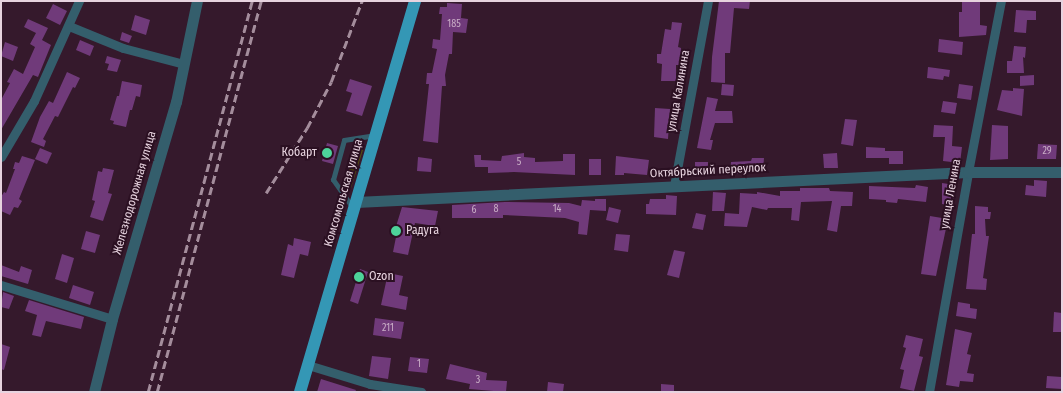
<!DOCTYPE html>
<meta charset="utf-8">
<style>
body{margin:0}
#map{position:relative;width:1063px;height:393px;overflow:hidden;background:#35192c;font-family:"Fira Sans Condensed",sans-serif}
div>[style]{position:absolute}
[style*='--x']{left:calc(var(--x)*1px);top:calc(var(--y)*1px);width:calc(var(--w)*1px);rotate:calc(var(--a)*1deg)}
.green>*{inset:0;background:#554d11}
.building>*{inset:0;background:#703a7a}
.service>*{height:4.5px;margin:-2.25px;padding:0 2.25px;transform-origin:2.25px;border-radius:2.25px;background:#345e6c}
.minor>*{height:9px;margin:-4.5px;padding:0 4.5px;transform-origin:4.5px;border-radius:4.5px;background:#345e6c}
.tertiary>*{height:11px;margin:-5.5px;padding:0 5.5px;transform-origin:5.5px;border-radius:5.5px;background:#345e6c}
.primary>*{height:12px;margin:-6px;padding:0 6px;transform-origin:6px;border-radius:6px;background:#3497b5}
.rail>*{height:2.5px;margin-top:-1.25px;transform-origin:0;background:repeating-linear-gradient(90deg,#a48d9c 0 8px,transparent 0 12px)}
.dots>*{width:14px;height:14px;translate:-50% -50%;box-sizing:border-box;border:2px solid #2b1022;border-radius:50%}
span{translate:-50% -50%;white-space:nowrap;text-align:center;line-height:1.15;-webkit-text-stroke:4px #2b1022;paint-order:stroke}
.number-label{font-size:10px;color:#c9adc6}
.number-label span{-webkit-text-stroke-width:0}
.street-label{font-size:12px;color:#e7d3df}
.poi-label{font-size:12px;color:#e7d3df}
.right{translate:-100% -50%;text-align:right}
.left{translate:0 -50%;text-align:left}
.frame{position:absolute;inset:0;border:2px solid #e7d3df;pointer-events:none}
</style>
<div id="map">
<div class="green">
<i style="clip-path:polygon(356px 147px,363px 150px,351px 188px,344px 186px)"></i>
</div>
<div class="building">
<i style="clip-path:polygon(719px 1px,750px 1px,749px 9px,734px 8px,730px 53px,725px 53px,725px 83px,711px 82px,712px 57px)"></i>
<i style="clip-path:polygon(962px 1px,980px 1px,980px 25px,987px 26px,986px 35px,959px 37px,959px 12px,962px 12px)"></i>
<i style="clip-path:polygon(447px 3px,462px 4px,461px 18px,468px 19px,466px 33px,453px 32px,452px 54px,449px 54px,445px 75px,446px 86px,442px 86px,438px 143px,423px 141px,429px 84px,426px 84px,427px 73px,432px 73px,437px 49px,432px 48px,433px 39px,440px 40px,442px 14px,439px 14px,440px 7px,447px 7px)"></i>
<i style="clip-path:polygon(53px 4px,67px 11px,60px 25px,46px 18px)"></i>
<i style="clip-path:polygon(1016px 10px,1036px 11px,1036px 20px,1027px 20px,1026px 33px,1014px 32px)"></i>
<i style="clip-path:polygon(135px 15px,150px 20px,146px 35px,131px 30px)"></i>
<i style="clip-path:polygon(28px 19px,48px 28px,42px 40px,51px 45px,38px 77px,33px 75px,1px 130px,1px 100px,10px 83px,7px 82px,14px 69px,23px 74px,35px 47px,30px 44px,36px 33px,24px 27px)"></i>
<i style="clip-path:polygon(672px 22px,682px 23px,678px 47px,681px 48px,680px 65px,676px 65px,676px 81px,661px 81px,662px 64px,657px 63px,657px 54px,661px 54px,665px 29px,671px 30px)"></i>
<i style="clip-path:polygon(122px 32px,132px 36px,129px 43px,120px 40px)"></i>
<i style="clip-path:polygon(939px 39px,963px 42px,962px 55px,938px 52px)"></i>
<i style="clip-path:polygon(80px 40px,94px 46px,90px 56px,76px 50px)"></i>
<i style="clip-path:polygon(5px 42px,18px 47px,13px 61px,1px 56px)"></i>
<i style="clip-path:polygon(1014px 46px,1026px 47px,1025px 58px,1023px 57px,1024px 73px,1007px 73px,1007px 61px,1012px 61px)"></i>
<i style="clip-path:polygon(107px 56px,121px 60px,117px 72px,107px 70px,109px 64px,105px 63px)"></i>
<i style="clip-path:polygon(928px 67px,950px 70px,949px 77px,944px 76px,943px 80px,927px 78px)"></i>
<i style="clip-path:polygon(67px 72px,80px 78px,75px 88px,73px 87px,58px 117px,55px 116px,43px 139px,46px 141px,44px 147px,31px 142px,40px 117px,49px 101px,53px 103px)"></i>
<i style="clip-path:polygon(1034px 75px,1034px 85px,1020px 86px,1020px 76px)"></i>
<i style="clip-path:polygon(350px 79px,372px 86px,362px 116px,346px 111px,352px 93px,346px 91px)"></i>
<i style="clip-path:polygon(122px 81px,142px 85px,140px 97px,136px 96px,132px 110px,130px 110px,126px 127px,113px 124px,114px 121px,110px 120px,117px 96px,119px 96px)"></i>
<i style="clip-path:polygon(722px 84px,734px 85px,733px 96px,721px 95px)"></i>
<i style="clip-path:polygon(959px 84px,973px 86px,971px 100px,957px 98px)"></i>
<i style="clip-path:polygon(1013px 88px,1024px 89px,1022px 116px,997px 110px,1002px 90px,1013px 91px)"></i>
<i style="clip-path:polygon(707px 97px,718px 99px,715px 111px,732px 111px,733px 123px,715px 123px,710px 140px,713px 140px,711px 150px,697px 148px)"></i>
<i style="clip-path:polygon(943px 101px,957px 103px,955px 114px,941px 112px)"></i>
<i style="clip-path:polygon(655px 108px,670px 109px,668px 139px,654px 137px)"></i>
<i style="clip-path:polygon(845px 119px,857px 120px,853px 146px,841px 144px)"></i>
<i style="clip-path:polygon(934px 125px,953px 126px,952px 146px,962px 147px,960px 163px,943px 161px,945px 137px,933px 137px)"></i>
<i style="clip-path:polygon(992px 125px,1008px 126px,1008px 159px,990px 160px)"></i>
<i style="clip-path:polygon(327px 143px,338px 146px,333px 164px,322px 161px)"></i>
<i style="clip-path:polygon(1038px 144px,1057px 145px,1056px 159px,1037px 159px)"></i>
<i style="clip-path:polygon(866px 147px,885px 148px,885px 151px,903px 151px,903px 164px,889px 164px,889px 158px,866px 158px)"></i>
<i style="clip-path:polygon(40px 148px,52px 153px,47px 164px,35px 159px)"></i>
<i style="clip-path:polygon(524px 153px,524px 157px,535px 158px,535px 162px,563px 161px,563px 154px,575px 154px,575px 175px,514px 172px,488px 173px,488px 167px,475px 167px,474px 155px,481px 155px,481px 160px,501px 161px,502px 156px)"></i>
<i style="clip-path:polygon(837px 153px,838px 168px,824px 168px,823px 154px)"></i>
<i style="clip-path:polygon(22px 156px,35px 160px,19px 199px,22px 201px,18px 208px,14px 207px,10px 215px,1px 211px,1px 197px,4px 192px,6px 193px,15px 169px,13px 169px,15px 162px,19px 163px)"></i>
<i style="clip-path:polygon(616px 156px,649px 160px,647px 175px,624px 173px,624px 175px,615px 175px)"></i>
<i style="clip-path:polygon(418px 157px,432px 159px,431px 172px,417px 171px)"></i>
<i style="clip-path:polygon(752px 158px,764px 158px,763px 171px,742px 169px,741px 174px,730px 174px,731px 162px,751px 161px)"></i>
<i style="clip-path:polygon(589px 159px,601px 159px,601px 175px,589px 175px)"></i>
<i style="clip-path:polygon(695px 162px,708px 162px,708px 173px,695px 174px)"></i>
<i style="clip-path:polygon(103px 168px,114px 170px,108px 193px,112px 194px,103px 221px,90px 217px,95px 201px,92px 200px,98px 171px,102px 172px)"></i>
<i style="clip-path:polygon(1034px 180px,1047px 181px,1046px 197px,1025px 195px,1026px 185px,1034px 186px)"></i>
<i style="clip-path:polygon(942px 183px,955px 185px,953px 206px,942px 204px)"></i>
<i style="clip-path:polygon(916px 185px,928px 187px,926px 202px,898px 199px,897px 203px,886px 202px,886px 200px,869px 199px,869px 186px,915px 188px)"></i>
<i style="clip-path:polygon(800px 188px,829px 188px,830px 191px,853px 192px,852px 206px,841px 206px,837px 232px,827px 230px,832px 201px,801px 202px,799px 221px,791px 220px,792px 208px,768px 208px,767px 210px,752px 207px,747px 227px,724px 226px,725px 213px,739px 214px,740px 193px,757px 194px,757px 192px,780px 196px,780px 191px,800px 191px)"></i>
<i style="clip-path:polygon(713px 192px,726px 193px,724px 211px,712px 211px)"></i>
<i style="clip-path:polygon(666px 195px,677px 196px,676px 215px,646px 214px,646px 204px,649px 204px,650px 199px,666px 199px)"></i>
<i style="clip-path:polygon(595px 199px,606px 199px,606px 211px,590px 210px,587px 235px,578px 234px,579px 222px,565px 218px,503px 215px,503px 218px,452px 218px,452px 205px,505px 202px,569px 203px,581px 206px,582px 200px,595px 201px)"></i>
<i style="clip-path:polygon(975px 206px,988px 207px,988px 212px,991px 212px,990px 219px,985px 219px,986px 236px,989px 236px,983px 278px,987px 279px,986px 290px,966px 289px,972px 234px,975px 234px)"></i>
<i style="clip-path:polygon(402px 207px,438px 211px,435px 226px,415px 223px,408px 255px,393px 252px,396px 237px,393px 236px)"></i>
<i style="clip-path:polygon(609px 207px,621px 210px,618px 223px,606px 220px)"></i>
<i style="clip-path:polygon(696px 213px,706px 215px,703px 230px,692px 228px)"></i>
<i style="clip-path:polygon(930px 216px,948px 219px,936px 276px,921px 274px)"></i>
<i style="clip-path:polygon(86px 231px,100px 235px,95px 253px,81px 249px)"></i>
<i style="clip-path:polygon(616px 234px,630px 235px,628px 252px,614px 250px)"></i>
<i style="clip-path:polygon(294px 238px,311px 242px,308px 256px,300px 254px,294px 278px,281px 275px,288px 244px,293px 246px)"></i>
<i style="clip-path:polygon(674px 250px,685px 252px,679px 278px,667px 275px)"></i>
<i style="clip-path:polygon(62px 254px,74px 258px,67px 283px,55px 279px)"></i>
<i style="clip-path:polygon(1px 265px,19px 272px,21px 266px,32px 270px,28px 284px,1px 276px)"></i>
<i style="clip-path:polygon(360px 269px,368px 272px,358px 304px,350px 301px)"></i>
<i style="clip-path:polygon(388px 273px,403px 276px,399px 295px,408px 297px,406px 310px,381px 305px)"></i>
<i style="clip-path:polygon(73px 285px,94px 292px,90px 305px,69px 298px)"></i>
<i style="clip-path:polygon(3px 292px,14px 296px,9px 309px,1px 307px)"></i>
<i style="clip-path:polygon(29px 300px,84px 317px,81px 329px,46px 321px,41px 337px,32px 335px,37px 315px,25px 311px)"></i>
<i style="clip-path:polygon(958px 302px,970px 304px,970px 308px,977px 309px,976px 319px,956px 316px)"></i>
<i style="clip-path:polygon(1054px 312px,1062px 313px,1062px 332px,1053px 332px)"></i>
<i style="clip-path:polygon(375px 318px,404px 322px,401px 339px,373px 335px)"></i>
<i style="clip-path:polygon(955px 329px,972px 333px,967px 354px,971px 355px,967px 373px,974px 374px,973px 382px,960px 381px,959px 387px,946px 385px)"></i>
<i style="clip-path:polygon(906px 335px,923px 339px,919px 356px,923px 357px,914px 391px,900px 388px,904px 370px,900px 369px,906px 348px,903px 347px)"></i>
<i style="clip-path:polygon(1px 344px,10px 347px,4px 370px,1px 369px)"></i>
<i style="clip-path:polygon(372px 356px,391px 358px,388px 379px,369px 376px)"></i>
<i style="clip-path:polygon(410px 357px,429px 359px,427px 373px,408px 371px)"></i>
<i style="clip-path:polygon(450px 364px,487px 373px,486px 380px,507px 381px,506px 392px,469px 389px,470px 384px,446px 379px)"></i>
<i style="clip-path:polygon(1047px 376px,1062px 377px,1062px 389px,1046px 388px)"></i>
<i style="clip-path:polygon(321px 379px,356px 390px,355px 392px,317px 392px)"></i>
<i style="clip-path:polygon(548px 382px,564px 384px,563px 392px,547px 392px)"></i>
<i style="clip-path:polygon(661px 384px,674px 385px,674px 392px,661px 392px)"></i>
</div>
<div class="service">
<i style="--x:352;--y:207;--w:33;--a:-125"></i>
<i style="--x:333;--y:180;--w:41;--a:-74.6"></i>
<i style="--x:344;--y:140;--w:30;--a:-9"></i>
</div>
<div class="minor">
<i style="--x:69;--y:26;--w:58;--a:22.2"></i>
<i style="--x:123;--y:48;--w:63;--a:14.7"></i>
<i style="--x:1;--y:157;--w:65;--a:-59.5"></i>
<i style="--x:34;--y:101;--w:110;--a:-65.8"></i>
<i style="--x:674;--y:186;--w:188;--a:-79.6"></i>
<i style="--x:1;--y:285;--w:116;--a:17"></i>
<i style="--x:308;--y:365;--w:65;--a:17"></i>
<i style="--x:370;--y:384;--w:52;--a:8.9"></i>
<i style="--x:929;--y:392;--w:223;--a:-79.9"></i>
<i style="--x:968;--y:172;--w:174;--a:-79.1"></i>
</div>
<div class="tertiary">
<i style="--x:356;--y:202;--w:613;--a:-2.81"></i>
<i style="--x:968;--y:172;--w:94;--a:0"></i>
<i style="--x:94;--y:392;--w:75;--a:-76.1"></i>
<i style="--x:112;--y:319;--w:226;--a:-73.6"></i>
<i style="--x:176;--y:102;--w:103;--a:-78.3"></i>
</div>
<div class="primary">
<i style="--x:300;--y:392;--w:408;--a:-73.6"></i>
</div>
<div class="rail">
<i style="--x:266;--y:193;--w:77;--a:-57.8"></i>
<i style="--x:307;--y:128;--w:52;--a:-62.4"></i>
<i style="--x:331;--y:82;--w:87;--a:-69.1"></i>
<i style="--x:148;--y:392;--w:405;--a:-75.1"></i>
<i style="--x:157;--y:392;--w:405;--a:-75.1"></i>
</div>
<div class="dots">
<i style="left:327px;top:153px;background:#4dd39a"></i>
<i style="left:396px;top:231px;background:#4dd39a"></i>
<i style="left:359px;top:277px;background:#4dd39a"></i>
</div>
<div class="number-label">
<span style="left:454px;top:25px">185</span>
<span style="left:1047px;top:152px">29</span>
<span style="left:519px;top:163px">5</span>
<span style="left:496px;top:210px">8</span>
<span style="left:557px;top:210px">14</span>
<span style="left:474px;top:211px">6</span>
<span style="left:388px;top:329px">211</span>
<span style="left:419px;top:365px">1</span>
<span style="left:478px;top:381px">3</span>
</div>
<div class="street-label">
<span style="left:679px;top:91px;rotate:-80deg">улица Калинина</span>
<span style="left:708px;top:171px;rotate:-3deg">Октябрьский переулок</span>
<span style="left:135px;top:193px;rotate:-74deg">Железнодорожная улица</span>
<span style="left:344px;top:193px;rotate:-74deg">Комсомольская улица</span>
<span style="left:951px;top:194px;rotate:-80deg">улица Ленина</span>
</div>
<div class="poi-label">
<span class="right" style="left:317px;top:153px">Кобарт</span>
<span class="left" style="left:406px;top:231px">Радуга</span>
<span class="left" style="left:369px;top:277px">Ozon</span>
</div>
<div class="frame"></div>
</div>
